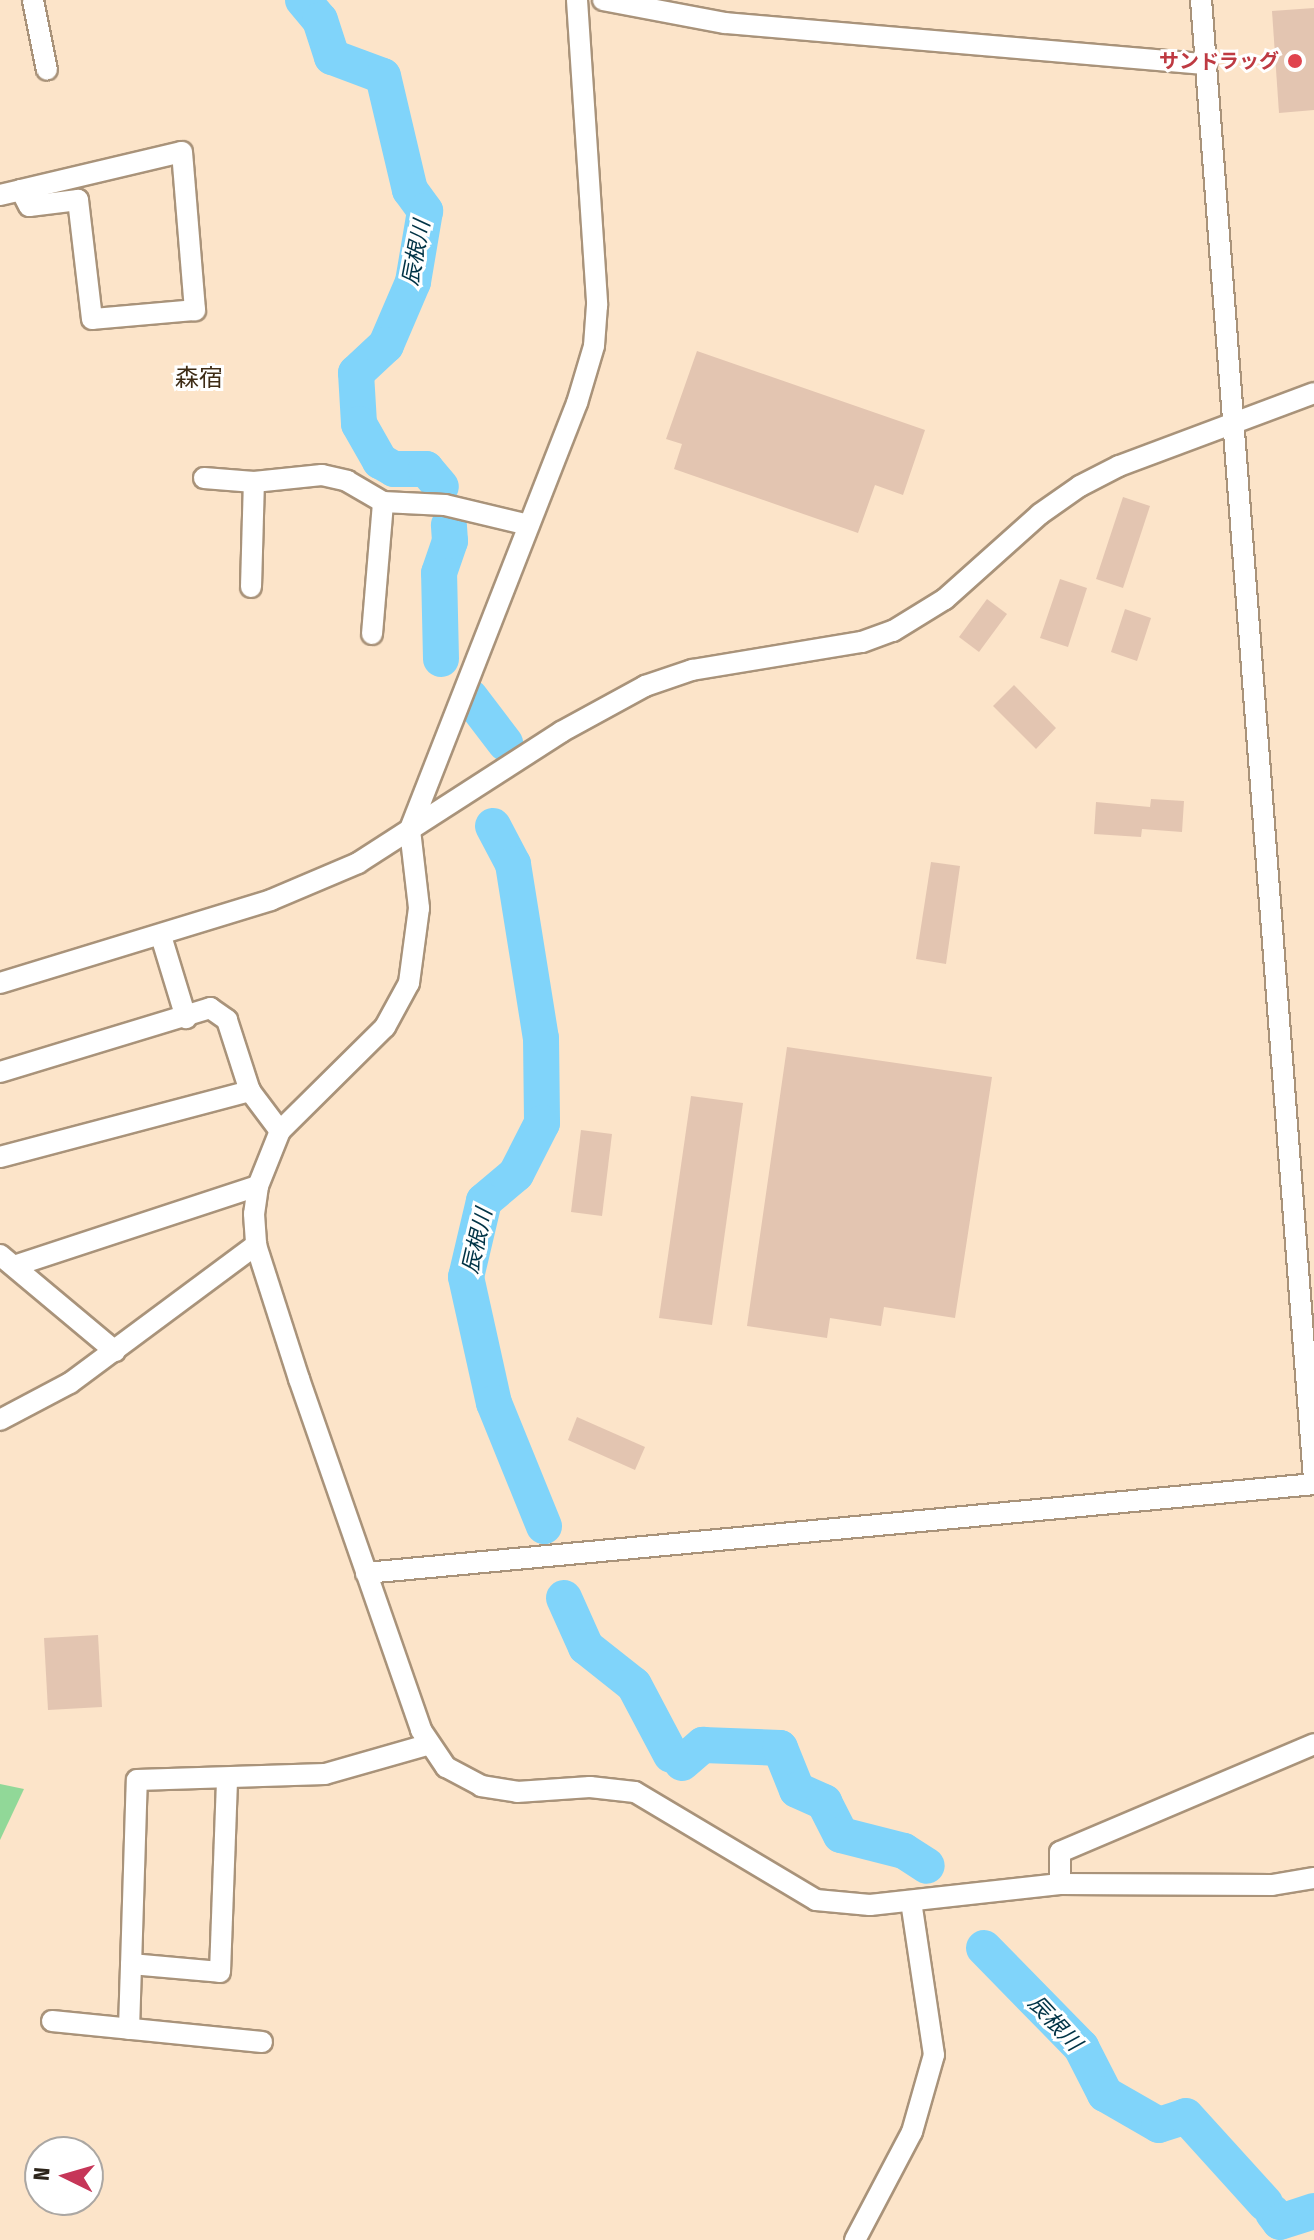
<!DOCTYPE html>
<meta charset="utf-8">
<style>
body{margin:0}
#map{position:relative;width:1314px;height:2240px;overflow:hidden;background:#fce4c9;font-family:"Fira Sans Condensed","Noto Sans JP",sans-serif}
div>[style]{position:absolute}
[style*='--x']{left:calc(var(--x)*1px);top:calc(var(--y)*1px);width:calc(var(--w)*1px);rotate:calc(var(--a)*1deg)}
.green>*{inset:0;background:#91d898}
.river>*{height:36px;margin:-18px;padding:0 18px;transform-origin:18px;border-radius:18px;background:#80d4fa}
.building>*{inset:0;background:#e3c5b1}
.roads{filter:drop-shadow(2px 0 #a9937a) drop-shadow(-2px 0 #a9937a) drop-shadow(0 2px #a9937a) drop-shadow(0 -2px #a9937a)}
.minor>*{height:20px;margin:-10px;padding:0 10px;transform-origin:10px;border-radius:10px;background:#fff}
.dots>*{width:22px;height:22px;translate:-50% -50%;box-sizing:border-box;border:4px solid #fff;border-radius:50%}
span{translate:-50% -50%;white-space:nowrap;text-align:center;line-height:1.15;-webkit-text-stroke:6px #fff;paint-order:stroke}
.health-label{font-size:20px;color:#be3a42;font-weight:700}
.right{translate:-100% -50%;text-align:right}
.water-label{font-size:22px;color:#003346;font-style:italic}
.quarter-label{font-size:24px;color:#3e2c16}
.north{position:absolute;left:24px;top:2136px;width:80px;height:80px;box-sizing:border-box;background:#fff;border:2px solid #aba7a3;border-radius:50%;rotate:275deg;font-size:22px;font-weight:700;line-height:32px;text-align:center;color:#2c241a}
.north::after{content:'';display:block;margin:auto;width:28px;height:36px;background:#c63658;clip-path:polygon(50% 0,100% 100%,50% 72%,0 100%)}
</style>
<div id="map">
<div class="green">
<i style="clip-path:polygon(0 1784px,24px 1789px,0 1840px)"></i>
</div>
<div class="river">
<i style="--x:303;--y:0;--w:26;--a:50"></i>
<i style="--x:320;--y:20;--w:39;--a:72"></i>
<i style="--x:332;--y:57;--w:54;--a:20.4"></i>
<i style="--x:383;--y:76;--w:117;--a:76.7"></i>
<i style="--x:410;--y:190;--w:26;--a:54"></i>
<i style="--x:425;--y:211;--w:72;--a:99.6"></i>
<i style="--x:413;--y:282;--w:69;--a:113.2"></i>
<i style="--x:386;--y:345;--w:41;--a:137"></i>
<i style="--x:356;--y:373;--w:51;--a:86.6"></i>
<i style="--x:359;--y:424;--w:43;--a:60.4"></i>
<i style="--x:380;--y:461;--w:16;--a:30"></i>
<i style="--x:394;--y:469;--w:32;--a:0"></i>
<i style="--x:426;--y:469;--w:23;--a:50"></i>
<i style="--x:441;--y:659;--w:86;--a:-91.3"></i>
<i style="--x:439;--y:573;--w:34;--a:-71"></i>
<i style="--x:450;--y:541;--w:16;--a:-94"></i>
<i style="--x:470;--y:697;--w:58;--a:52.7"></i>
<i style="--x:493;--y:826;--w:43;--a:62.2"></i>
<i style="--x:513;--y:864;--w:176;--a:80.9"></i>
<i style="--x:541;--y:1038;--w:85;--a:89.3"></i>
<i style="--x:542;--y:1123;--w:57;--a:117"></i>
<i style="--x:516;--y:1174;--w:42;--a:139.8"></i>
<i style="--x:484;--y:1201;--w:78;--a:103.3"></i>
<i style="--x:466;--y:1277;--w:129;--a:77.5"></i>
<i style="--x:494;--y:1403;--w:133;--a:67.9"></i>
<i style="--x:564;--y:1598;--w:54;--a:65.8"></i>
<i style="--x:586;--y:1647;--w:61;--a:38.4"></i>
<i style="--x:634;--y:1685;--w:79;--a:62.1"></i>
<i style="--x:682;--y:1763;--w:28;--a:-41"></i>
<i style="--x:703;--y:1745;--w:77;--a:2.2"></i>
<i style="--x:780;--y:1748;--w:45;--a:68"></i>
<i style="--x:797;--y:1790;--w:30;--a:24"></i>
<i style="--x:824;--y:1802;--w:37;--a:63"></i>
<i style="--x:841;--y:1835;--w:65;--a:14.3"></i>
<i style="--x:904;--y:1851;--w:27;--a:33"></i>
<i style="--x:984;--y:1948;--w:139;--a:45.6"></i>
<i style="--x:1081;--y:2047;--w:53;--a:62.9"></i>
<i style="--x:1105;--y:2094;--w:62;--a:29.9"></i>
<i style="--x:1159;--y:2125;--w:28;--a:-18"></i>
<i style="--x:1186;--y:2116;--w:118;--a:47.8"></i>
<i style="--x:1273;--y:2213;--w:11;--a:52"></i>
<i style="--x:1280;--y:2222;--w:36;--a:-18"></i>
</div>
<div class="building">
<i style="clip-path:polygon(1314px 8px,1314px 110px,1279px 113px,1272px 11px)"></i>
<i style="clip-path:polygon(697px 351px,925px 430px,903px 495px,875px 485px,858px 533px,674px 469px,682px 444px,666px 439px)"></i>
<i style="clip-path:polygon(1123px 497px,1150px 506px,1123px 588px,1096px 579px)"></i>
<i style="clip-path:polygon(1060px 579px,1087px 588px,1068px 647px,1040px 638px)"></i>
<i style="clip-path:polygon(987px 599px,1007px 614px,979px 652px,959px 637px)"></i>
<i style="clip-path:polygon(1125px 609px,1151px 618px,1137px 661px,1111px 652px)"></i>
<i style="clip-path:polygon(1014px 685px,1056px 728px,1036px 749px,993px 706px)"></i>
<i style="clip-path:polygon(1151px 799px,1184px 801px,1182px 832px,1142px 829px,1141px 837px,1094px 834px,1096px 802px,1150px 807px)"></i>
<i style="clip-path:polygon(931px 862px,960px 866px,946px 964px,916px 959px)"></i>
<i style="clip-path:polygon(787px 1047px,992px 1077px,955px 1318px,884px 1307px,881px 1326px,830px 1318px,827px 1338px,747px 1326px)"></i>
<i style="clip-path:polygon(691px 1096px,743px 1103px,712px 1325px,659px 1318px)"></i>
<i style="clip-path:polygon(581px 1130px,612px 1134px,602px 1216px,571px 1212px)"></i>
<i style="clip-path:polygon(577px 1417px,645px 1447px,635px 1470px,568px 1440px)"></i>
<i style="clip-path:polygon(98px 1635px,102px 1707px,48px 1710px,44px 1638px)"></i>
</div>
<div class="roads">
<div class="minor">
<i style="--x:33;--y:0;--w:71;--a:78.7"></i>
<i style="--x:577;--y:0;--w:306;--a:86.2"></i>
<i style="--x:597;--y:305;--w:41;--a:94.2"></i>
<i style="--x:594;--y:346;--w:59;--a:106.6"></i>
<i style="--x:577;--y:403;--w:458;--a:111.4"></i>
<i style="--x:410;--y:830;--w:79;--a:83.4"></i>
<i style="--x:419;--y:908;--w:76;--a:97.6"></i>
<i style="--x:409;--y:983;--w:50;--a:118.6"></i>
<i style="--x:385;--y:1027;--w:148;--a:135.3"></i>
<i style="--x:280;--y:1131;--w:59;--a:111.8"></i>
<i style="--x:258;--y:1186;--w:28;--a:98"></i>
<i style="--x:254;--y:1214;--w:31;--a:86"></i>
<i style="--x:256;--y:1245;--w:141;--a:72.2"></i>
<i style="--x:299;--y:1379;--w:372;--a:70.8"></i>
<i style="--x:421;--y:1730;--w:45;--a:56"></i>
<i style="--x:446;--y:1767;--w:40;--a:28"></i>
<i style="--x:481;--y:1786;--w:36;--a:9"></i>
<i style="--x:517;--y:1792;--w:73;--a:-3.9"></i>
<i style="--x:590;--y:1787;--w:45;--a:6.3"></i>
<i style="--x:635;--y:1792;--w:211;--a:30.8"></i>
<i style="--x:816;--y:1900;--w:54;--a:5.3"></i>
<i style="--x:870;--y:1905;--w:191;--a:-6.3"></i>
<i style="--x:1060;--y:1884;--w:212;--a:0.3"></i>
<i style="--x:1272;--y:1885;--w:43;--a:-9.5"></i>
<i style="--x:603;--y:0;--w:124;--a:10.7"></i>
<i style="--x:725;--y:23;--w:483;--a:4.9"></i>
<i style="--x:1201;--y:0;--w:1482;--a:85.63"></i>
<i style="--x:0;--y:195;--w:22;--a:-13"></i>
<i style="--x:21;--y:190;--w:165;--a:-13.3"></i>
<i style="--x:182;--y:152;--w:159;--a:85.3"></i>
<i style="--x:195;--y:310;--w:103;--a:175"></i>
<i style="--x:92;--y:319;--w:120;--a:-96.7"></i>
<i style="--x:78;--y:200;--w:49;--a:173"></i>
<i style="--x:29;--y:206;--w:18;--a:-117"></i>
<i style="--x:204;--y:478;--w:50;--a:4.6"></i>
<i style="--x:254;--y:482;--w:68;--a:-5.9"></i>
<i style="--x:322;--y:475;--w:26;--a:13"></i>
<i style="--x:347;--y:481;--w:42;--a:30.3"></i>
<i style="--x:383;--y:502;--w:62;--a:2.8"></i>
<i style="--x:445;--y:505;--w:86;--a:13.4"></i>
<i style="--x:251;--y:587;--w:105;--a:-88.4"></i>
<i style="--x:372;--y:634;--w:132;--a:-85.2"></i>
<i style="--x:161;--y:936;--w:86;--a:73"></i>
<i style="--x:0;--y:983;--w:283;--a:-17"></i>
<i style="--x:271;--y:900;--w:95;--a:-23"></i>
<i style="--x:358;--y:863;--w:242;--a:-32.8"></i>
<i style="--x:561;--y:732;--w:96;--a:-28.7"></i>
<i style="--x:645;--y:686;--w:50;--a:-18.8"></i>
<i style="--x:692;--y:670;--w:172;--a:-9.4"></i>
<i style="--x:862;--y:642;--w:33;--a:-20"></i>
<i style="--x:893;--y:631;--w:61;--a:-31.6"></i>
<i style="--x:945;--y:599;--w:127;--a:-41.8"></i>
<i style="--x:1040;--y:514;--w:49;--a:-35"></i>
<i style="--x:1080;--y:486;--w:44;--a:-27.1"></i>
<i style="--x:1119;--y:466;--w:208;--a:-20.5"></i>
<i style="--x:0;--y:1072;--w:220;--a:-16.9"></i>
<i style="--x:210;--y:1008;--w:21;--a:35"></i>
<i style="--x:227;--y:1020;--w:75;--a:72.1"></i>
<i style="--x:250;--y:1091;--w:50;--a:53.1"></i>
<i style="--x:0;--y:1157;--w:259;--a:-14.8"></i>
<i style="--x:0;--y:1255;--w:150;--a:39.9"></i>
<i style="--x:14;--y:1266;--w:257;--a:-18.2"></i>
<i style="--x:0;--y:1420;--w:79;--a:-27.9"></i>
<i style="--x:70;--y:1383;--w:232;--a:-36.6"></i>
<i style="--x:366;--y:1573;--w:952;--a:-5.36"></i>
<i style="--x:1060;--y:1884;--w:32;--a:-90"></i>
<i style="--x:1060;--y:1852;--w:276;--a:-23"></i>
<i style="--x:131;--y:1964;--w:89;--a:5.1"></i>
<i style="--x:220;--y:1972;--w:194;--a:-87.9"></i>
<i style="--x:52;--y:2021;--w:211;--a:5.7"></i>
<i style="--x:129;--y:2029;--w:249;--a:-88.2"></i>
<i style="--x:137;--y:1780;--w:188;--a:-1.8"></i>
<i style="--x:325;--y:1774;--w:109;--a:-15.9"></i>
<i style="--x:855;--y:2240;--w:122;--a:-62.2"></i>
<i style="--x:912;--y:2132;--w:80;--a:-74.1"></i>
<i style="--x:934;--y:2055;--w:155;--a:-98.5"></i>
</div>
</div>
<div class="dots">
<i style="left:1295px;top:61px;background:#e0444e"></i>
</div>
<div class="health-label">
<span class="right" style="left:1279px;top:61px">サンドラッグ</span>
</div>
<div class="water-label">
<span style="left:416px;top:253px;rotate:-79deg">辰根川</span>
<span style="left:477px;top:1241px;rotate:-77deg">辰根川</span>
<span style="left:1055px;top:2023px;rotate:47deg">辰根川</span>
</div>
<div class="quarter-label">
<span style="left:199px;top:379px">森宿</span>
</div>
<div class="north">N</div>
</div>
